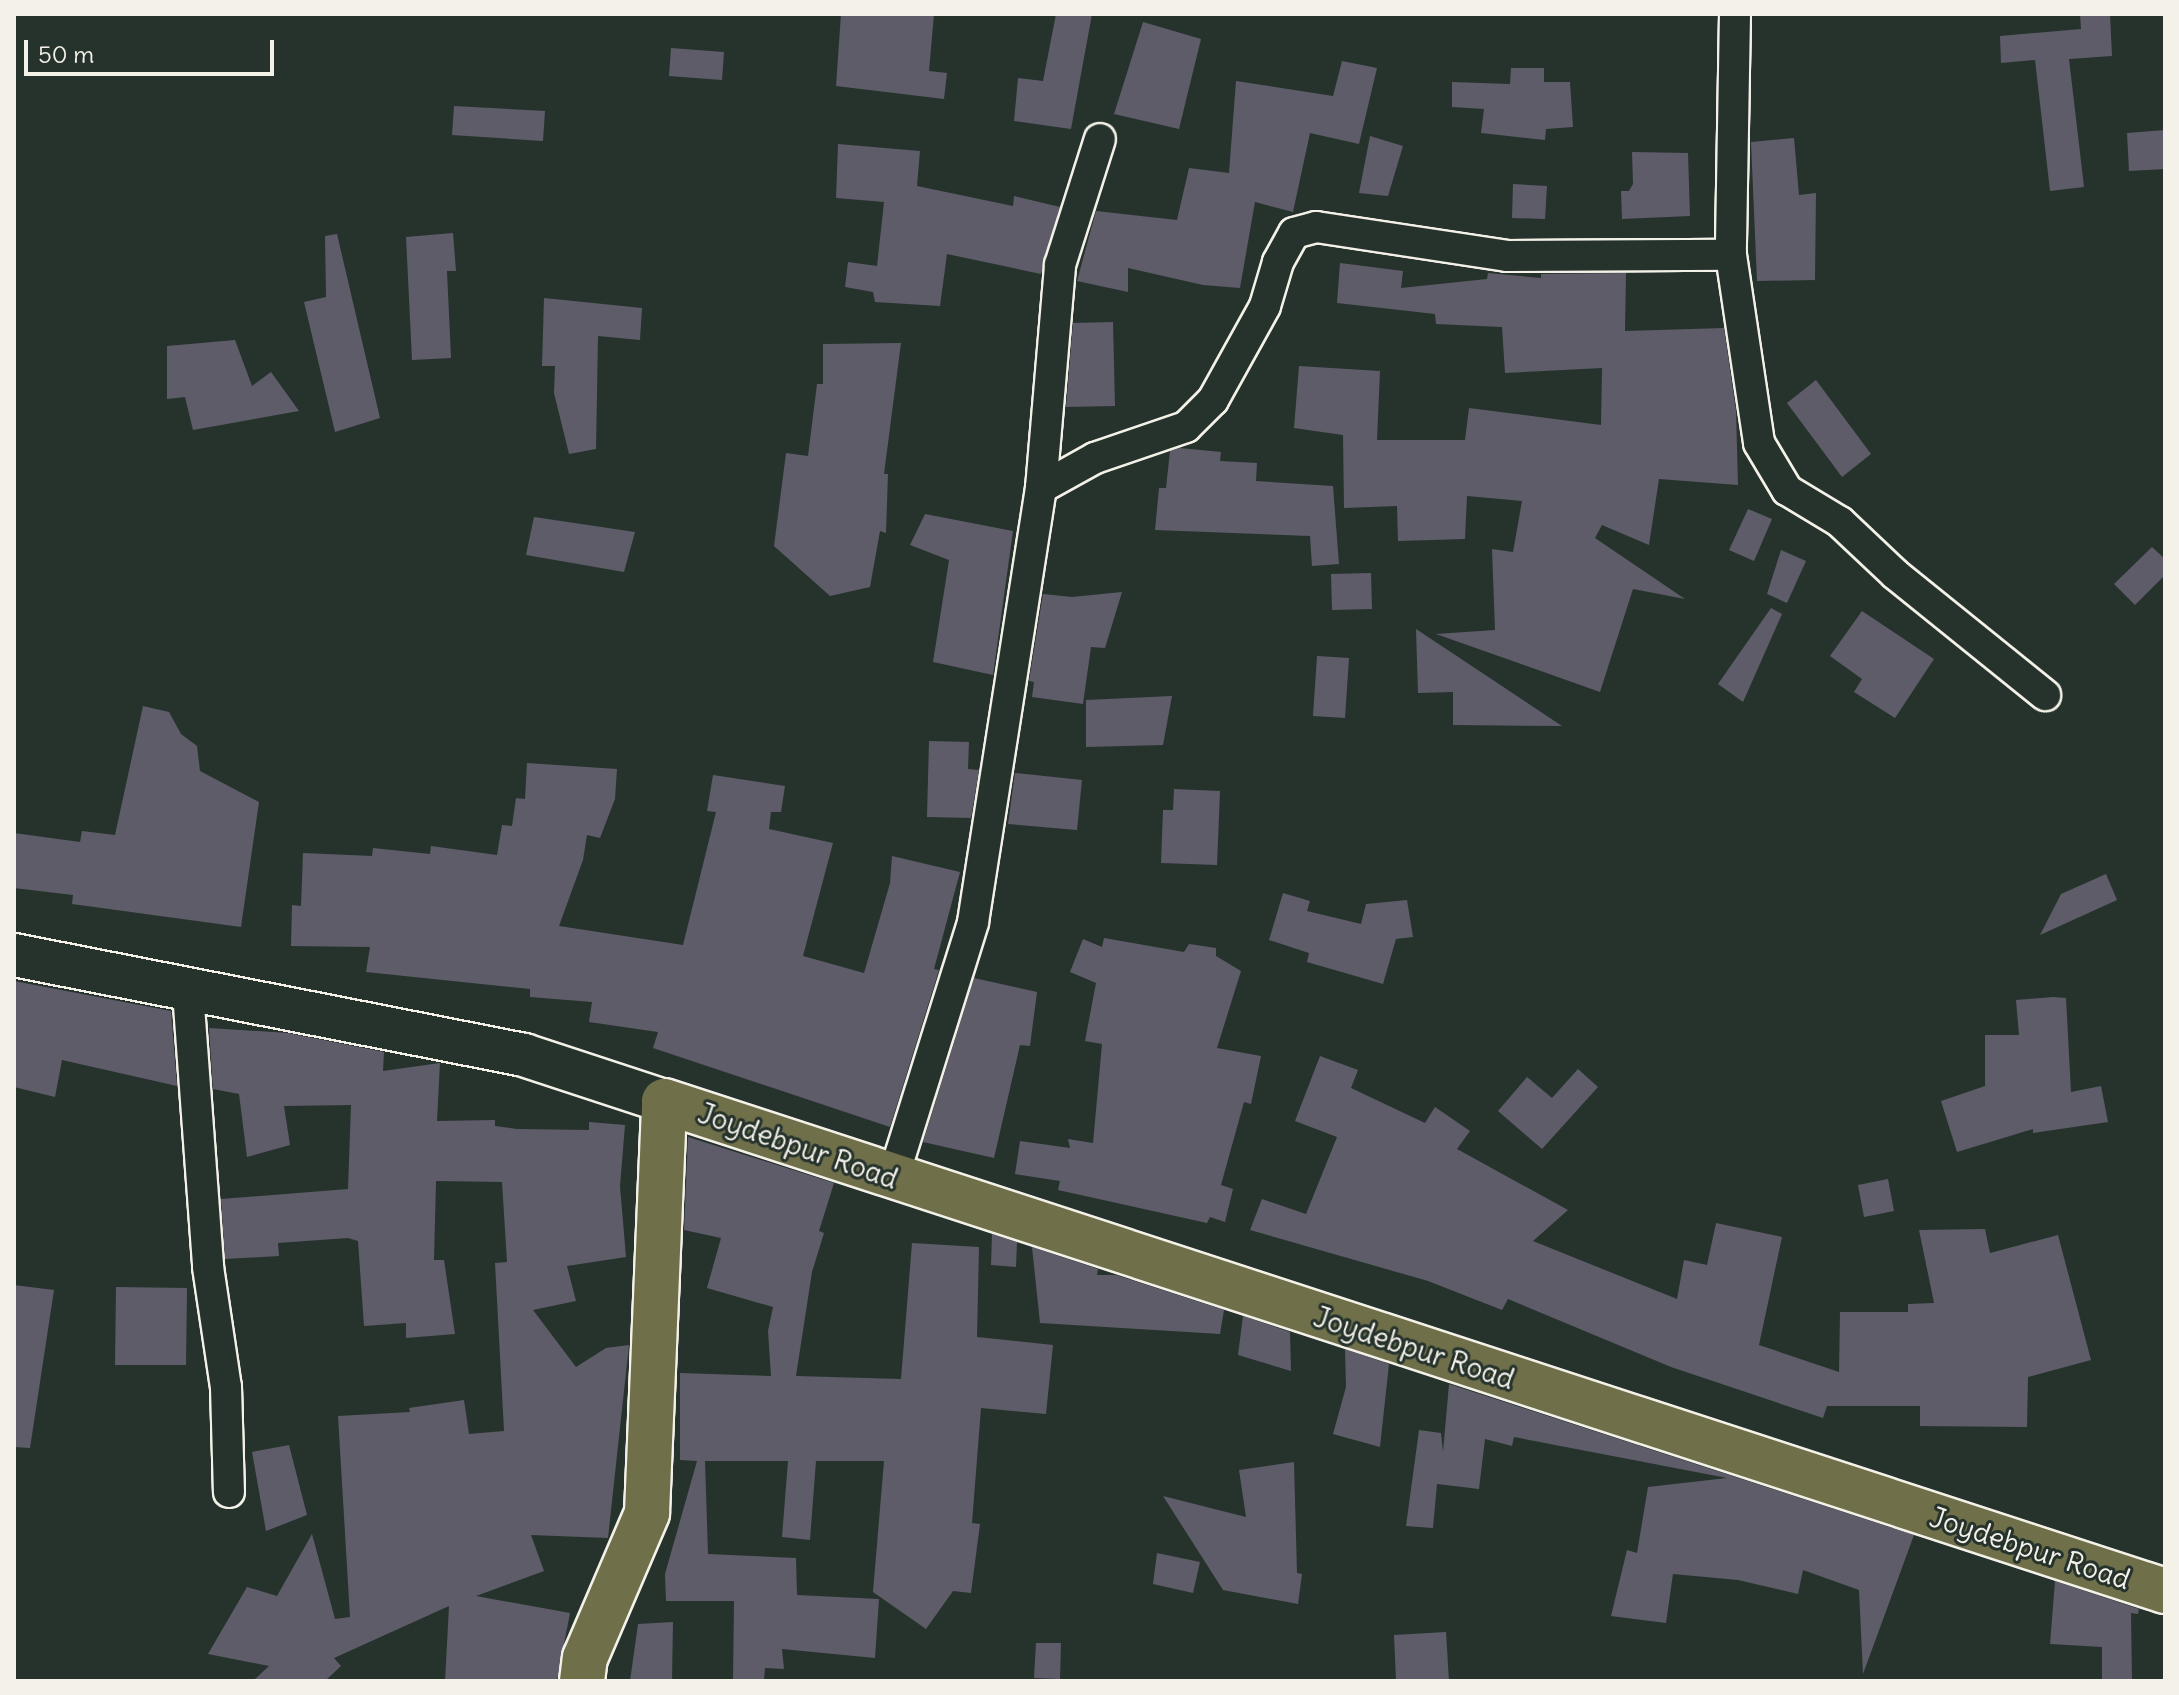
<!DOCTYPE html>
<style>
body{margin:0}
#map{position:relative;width:2179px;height:1695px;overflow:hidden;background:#26332d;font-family:Delius,sans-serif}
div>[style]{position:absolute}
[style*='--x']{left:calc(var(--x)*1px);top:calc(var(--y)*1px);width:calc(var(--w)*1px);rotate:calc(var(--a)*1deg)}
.building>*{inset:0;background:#5e5c68}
.roads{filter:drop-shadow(2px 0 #f4f1e8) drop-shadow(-2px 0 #f4f1e8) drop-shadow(0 2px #f4f1e8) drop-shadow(0 -2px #f4f1e8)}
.street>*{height:30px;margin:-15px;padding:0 15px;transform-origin:15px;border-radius:15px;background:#26332d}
.secondary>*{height:42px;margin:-21px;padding:0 21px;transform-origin:21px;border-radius:21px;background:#26332d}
.primary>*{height:44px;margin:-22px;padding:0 22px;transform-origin:22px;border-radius:22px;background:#6f704a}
span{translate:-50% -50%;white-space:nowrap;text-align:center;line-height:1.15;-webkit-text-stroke:6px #26332d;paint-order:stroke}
.street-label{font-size:28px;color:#f4f1e8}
.frame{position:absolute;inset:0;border:16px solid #f4f1e8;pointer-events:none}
.scale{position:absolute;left:24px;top:40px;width:250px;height:36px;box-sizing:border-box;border:4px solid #f4f1e8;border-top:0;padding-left:10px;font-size:24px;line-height:28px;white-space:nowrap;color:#f4f1e8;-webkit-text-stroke:6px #26332d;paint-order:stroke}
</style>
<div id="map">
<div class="building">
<i style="clip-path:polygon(841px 14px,934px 14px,929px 71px,947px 73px,944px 99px,836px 86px)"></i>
<i style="clip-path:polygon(1056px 14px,1092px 14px,1071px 129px,1014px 121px,1018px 78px,1043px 81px)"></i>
<i style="clip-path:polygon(2080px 14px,2110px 14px,2112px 56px,2069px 59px,2084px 187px,2050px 191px,2035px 60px,2001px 63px,2000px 36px,2081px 29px)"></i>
<i style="clip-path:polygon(1143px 22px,1201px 39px,1179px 129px,1114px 114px)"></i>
<i style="clip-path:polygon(671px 48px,724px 52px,722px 80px,669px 76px)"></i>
<i style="clip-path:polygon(1342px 61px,1377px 68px,1359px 144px,1310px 133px,1293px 212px,1255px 202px,1240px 288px,1203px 285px,1128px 268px,1128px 292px,1077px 281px,1096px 211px,1177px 220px,1189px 168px,1229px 173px,1236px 81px,1333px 96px)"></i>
<i style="clip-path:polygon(1511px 68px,1544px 68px,1544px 82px,1570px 82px,1573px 127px,1546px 129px,1545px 140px,1481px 133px,1484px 109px,1452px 107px,1452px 82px,1510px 84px)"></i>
<i style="clip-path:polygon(454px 106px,545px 111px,543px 141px,452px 135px)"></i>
<i style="clip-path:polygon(2165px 130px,2165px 169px,2129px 171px,2127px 133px)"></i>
<i style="clip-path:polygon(1370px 136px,1403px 146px,1388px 196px,1359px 193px)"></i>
<i style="clip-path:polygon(1794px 138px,1799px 195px,1816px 193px,1815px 280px,1757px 281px,1751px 142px)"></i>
<i style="clip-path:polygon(838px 144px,920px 151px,917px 186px,1013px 206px,1014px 196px,1060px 207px,1041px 274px,947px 254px,940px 306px,875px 302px,873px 292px,845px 287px,848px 262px,877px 266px,884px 202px,836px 198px)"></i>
<i style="clip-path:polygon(1632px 152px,1688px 153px,1690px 216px,1622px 219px,1621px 191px,1629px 191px,1633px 184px)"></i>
<i style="clip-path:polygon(1513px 184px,1547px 186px,1545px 219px,1512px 218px)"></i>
<i style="clip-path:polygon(453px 233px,456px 271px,447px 271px,451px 358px,412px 360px,406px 237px)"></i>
<i style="clip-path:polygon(337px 234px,380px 418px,335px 432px,304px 302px,326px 297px,325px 236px)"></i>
<i style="clip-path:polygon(1340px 263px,1403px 271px,1401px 288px,1487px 279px,1488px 273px,1541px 278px,1541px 274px,1626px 273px,1625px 331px,1724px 328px,1736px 411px,1738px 485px,1659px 479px,1649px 545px,1602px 525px,1595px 538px,1685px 599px,1633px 589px,1600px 692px,1436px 634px,1495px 630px,1492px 549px,1513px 552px,1522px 501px,1467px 496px,1465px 539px,1398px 541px,1397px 506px,1344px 508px,1343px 435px,1294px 428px,1299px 366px,1380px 371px,1377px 440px,1465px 440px,1469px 408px,1601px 425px,1602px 368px,1505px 373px,1502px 327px,1436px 324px,1435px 314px,1337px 303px)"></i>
<i style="clip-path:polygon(544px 298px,642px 308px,640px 340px,598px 336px,596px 449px,569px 454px,554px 393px,555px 366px,542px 366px)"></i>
<i style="clip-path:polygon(1113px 322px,1115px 406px,1066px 407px,1073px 323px)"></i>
<i style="clip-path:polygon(235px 340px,252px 386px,271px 372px,299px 411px,193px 430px,185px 397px,167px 399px,167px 346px)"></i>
<i style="clip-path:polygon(901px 343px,884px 474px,888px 474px,886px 533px,880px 531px,870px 587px,830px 596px,774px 546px,786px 453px,808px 456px,817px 384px,823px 384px,823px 344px)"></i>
<i style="clip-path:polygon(1816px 380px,1871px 454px,1842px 477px,1787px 403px)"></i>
<i style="clip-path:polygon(1180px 448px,1221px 452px,1220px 461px,1257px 463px,1256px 481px,1333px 486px,1339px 564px,1312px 566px,1310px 536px,1155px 530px,1159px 488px,1166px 488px,1170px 451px)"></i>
<i style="clip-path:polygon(1748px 509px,1772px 519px,1754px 561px,1729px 550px)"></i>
<i style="clip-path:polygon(925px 514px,1013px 531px,993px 675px,933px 662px,949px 560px,910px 545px)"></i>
<i style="clip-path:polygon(534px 517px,635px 532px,624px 572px,526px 555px)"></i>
<i style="clip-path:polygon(2152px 547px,2165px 559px,2165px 575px,2135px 605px,2114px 584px)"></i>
<i style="clip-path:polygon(1781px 550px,1806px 561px,1787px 603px,1767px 594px)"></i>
<i style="clip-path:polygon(1371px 573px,1372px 609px,1332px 610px,1331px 574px)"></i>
<i style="clip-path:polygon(1122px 592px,1105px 648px,1091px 647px,1083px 704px,1032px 697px,1034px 682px,1029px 681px,1043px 594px,1072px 597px)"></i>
<i style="clip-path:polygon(1771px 608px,1782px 614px,1743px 702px,1718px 684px)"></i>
<i style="clip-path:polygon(1862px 611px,1934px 659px,1895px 718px,1854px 692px,1862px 679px,1830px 656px)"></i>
<i style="clip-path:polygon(1416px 629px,1562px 726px,1453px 725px,1453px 692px,1418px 693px)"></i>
<i style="clip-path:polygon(1317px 656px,1349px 658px,1345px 718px,1313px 716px)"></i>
<i style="clip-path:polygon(1172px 696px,1163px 745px,1086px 747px,1086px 700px)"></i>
<i style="clip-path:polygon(143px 706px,169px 712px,181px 734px,197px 746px,200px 771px,259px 802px,241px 927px,72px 904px,73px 895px,14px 888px,14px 833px,80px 842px,82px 831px,115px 835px)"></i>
<i style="clip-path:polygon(929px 741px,969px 742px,968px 769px,979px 770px,971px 818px,927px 817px)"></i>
<i style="clip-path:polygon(527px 763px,617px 769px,615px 799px,600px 838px,587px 835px,583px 860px,559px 926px,683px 945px,716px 812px,707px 811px,713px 775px,785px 786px,781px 812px,771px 812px,769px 829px,833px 843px,803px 956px,864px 973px,890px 883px,892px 856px,960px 872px,934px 969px,939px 970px,890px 1127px,653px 1048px,658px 1032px,589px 1022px,592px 1002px,530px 997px,530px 989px,366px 972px,370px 947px,291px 946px,292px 905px,301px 906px,303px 853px,372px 856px,373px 848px,430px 854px,431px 846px,497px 855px,502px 825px,512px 826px,516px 798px,525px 799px)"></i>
<i style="clip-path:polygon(1015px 773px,1082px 780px,1077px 830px,1008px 824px)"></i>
<i style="clip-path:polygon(1174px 789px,1220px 791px,1217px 865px,1161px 863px,1163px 810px,1173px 810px)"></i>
<i style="clip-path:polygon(2106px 874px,2117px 900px,2040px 935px,2061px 894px)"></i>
<i style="clip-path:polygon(1283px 893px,1310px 901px,1307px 911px,1361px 924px,1366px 904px,1407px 900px,1413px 937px,1396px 939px,1383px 984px,1307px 962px,1309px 953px,1269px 940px)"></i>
<i style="clip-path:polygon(1104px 938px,1184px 952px,1189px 944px,1216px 948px,1216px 956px,1241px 971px,1217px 1048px,1261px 1056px,1251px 1104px,1244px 1102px,1221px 1185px,1233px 1189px,1225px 1222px,1210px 1217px,1207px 1223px,1058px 1190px,1060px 1181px,1015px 1174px,1020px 1141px,1070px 1148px,1068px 1139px,1093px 1143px,1102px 1044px,1085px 1041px,1096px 983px,1070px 972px,1083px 939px,1102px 947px)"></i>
<i style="clip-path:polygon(974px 978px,1037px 992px,1030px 1046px,1020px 1045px,994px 1158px,923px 1142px)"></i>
<i style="clip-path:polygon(14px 981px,171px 1011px,177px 1086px,62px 1060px,55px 1097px,14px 1087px)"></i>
<i style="clip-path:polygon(2053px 997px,2066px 998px,2071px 1092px,2101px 1086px,2108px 1122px,2033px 1133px,2033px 1129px,1957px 1152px,1941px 1101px,1985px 1086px,1985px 1035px,2019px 1035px,2016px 1000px)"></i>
<i style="clip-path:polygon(209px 1028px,288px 1033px,384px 1052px,383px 1071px,440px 1063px,437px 1121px,495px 1120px,495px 1126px,517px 1129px,589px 1130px,589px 1122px,625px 1125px,620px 1186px,626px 1257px,567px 1266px,576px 1301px,533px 1310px,576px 1367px,606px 1348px,629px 1345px,608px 1538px,531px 1535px,544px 1571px,476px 1596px,570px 1613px,557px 1681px,445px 1681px,449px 1606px,334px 1658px,341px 1666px,325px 1681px,253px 1681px,269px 1666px,208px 1654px,247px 1587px,277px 1596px,312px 1534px,335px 1619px,350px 1617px,338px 1416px,410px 1412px,409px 1408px,464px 1400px,469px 1434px,504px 1431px,495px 1263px,507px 1262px,502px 1182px,436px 1181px,434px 1260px,444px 1260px,455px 1334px,406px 1338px,406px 1323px,364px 1326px,358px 1241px,348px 1238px,278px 1243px,279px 1256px,225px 1259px,221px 1199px,348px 1189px,351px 1105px,284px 1106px,290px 1145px,247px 1157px,239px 1094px,213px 1089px)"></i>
<i style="clip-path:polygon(1320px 1056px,1358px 1070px,1351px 1088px,1425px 1123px,1435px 1107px,1470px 1131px,1457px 1149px,1568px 1210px,1533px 1241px,1677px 1299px,1684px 1260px,1707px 1265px,1716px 1223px,1782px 1237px,1759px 1345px,1839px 1372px,1840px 1312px,1908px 1312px,1908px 1304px,1934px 1303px,1919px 1230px,1985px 1229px,1990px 1253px,2058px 1235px,2091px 1360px,2028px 1377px,2027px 1427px,1920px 1426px,1920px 1406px,1827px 1406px,1823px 1418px,1671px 1367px,1508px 1299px,1502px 1310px,1428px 1281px,1250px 1230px,1262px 1199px,1306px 1214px,1337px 1137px,1295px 1121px)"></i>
<i style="clip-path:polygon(1578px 1069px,1598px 1087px,1542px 1149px,1498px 1111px,1527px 1077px,1552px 1098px)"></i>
<i style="clip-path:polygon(688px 1137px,834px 1183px,819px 1231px,824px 1233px,812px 1272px,796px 1376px,901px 1379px,912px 1243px,979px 1247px,977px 1337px,1053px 1345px,1046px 1414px,981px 1408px,972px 1523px,980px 1524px,971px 1593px,953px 1591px,926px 1629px,873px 1592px,884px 1461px,816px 1461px,810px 1540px,782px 1537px,788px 1461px,705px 1461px,708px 1554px,796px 1558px,797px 1595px,879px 1599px,875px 1658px,782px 1649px,784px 1669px,765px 1668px,764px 1681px,733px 1681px,734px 1601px,666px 1601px,665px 1574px,697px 1461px,680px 1460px,680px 1373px,771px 1376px,768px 1331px,773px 1307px,707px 1288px,721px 1238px,684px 1230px)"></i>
<i style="clip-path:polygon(1888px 1179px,1894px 1211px,1864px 1217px,1858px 1185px)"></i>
<i style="clip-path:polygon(992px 1234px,1017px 1242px,1016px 1267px,991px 1265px)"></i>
<i style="clip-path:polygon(1032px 1247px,1098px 1269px,1097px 1275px,1116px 1275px,1224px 1310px,1220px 1334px,1040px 1323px)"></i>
<i style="clip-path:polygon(14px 1285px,54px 1290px,30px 1448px,14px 1447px)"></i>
<i style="clip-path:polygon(116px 1287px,187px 1288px,186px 1365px,115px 1365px)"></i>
<i style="clip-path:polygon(1243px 1316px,1290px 1332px,1291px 1371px,1238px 1355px)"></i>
<i style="clip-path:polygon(1345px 1349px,1389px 1364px,1380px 1447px,1333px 1434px,1346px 1387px)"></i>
<i style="clip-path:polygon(1449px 1384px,1914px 1535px,1863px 1674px,1859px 1590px,1803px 1570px,1798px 1594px,1738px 1580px,1673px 1574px,1666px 1623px,1611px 1616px,1627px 1550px,1637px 1553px,1648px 1487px,1727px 1478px,1514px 1437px,1512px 1446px,1485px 1439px,1479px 1489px,1437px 1484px,1433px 1528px,1406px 1526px,1419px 1430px,1441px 1433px,1443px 1452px)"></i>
<i style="clip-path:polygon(289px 1445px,307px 1515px,266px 1531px,252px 1452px)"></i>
<i style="clip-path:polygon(1294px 1462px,1297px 1573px,1302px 1574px,1298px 1604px,1223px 1590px,1163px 1496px,1246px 1517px,1239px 1470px)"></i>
<i style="clip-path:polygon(1157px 1553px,1200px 1562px,1193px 1593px,1153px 1584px)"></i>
<i style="clip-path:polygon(2055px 1581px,2139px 1609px,2138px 1614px,2131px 1613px,2132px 1681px,2102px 1681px,2102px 1647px,2050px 1644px)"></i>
<i style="clip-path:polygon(673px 1622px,672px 1681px,630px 1681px,638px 1624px)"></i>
<i style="clip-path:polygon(1446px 1632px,1449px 1681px,1396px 1681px,1394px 1635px)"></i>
<i style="clip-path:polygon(1036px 1643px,1061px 1643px,1060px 1679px,1034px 1678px)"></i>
</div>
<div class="roads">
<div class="street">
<i style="--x:1735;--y:14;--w:241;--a:91"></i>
<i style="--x:1731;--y:255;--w:190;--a:81.5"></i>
<i style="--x:1759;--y:443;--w:55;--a:59.2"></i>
<i style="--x:1787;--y:490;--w:62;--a:31.1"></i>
<i style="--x:1840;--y:522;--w:76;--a:43.4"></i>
<i style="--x:1895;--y:574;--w:193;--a:38.9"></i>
<i style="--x:1041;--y:488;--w:62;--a:-29.1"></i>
<i style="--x:1095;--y:458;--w:96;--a:-18.8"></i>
<i style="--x:1186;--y:427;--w:38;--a:-45"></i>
<i style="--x:1213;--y:400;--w:107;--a:-61"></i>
<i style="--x:1265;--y:306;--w:46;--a:-73.5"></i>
<i style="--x:1278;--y:262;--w:33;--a:-61"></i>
<i style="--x:1294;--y:233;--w:23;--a:-15"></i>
<i style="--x:1316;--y:227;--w:193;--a:8.6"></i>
<i style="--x:1507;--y:256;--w:224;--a:-0.3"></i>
<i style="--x:188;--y:992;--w:276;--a:85.8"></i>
<i style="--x:208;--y:1267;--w:121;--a:81.5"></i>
<i style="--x:226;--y:1387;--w:105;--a:88.4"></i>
<i style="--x:893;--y:1178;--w:268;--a:-72.6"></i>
<i style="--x:973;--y:922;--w:439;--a:-81.1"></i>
<i style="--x:1041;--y:488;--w:224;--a:-85.1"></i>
<i style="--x:1060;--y:265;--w:132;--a:-72.4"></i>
</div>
<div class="secondary">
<i style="--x:14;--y:955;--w:520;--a:11.09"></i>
<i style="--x:524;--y:1055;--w:147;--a:18.2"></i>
</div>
<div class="primary">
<i style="--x:582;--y:1681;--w:23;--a:-83"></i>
<i style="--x:585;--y:1658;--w:158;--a:-66.8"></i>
<i style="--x:647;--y:1513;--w:412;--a:-87.6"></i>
<i style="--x:664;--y:1101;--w:1579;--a:18.08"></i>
</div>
</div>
<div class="street-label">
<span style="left:798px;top:1146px;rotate:19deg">Joydebpur Road</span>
<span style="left:1414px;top:1348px;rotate:18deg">Joydebpur Road</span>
<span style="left:2030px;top:1548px;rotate:18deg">Joydebpur Road</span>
</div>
<div class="frame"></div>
<div class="scale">50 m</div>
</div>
